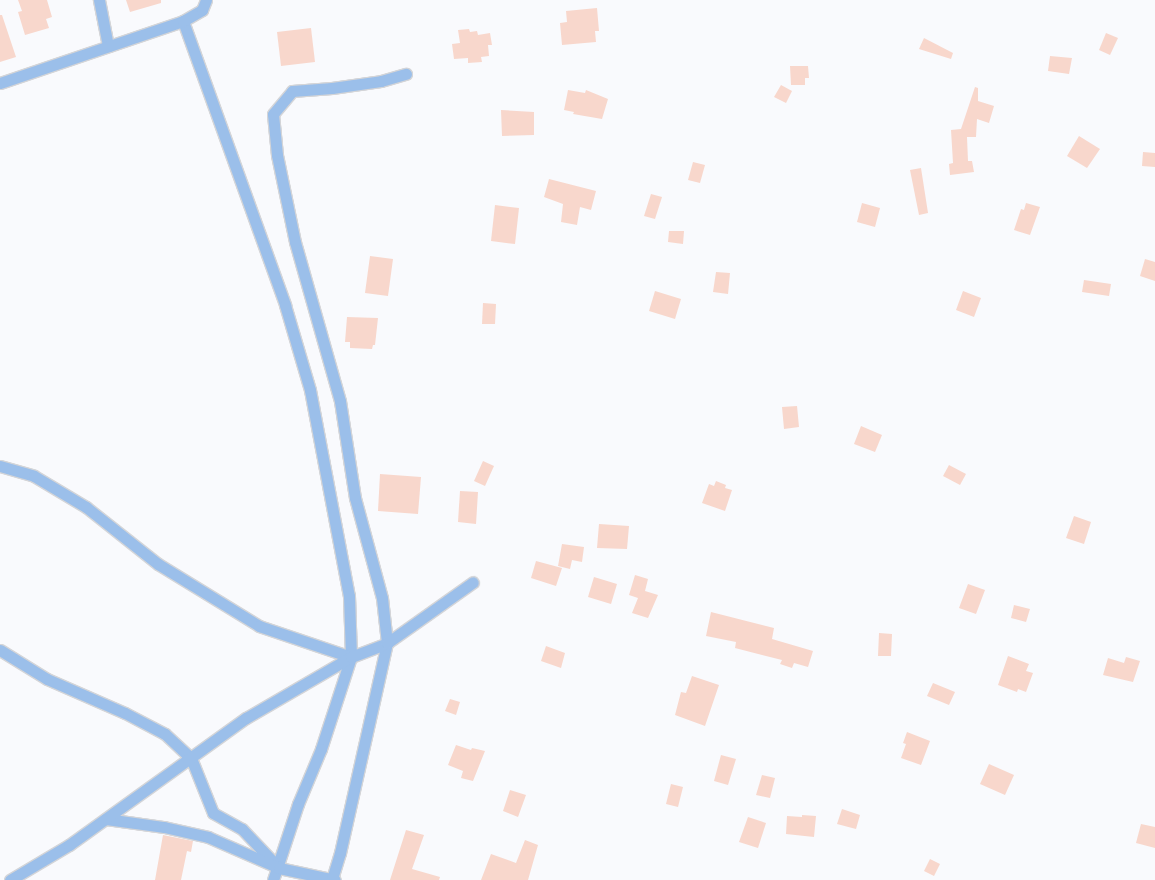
<!DOCTYPE html>
<style>
body{margin:0}
#map{position:relative;width:1155px;height:880px;overflow:hidden;background:#f9fafd;font-family:Commissioner,sans-serif}
div>[style]{position:absolute}
[style*='--x']{left:calc(var(--x)*1px);top:calc(var(--y)*1px);width:calc(var(--w)*1px);rotate:calc(var(--a)*1deg)}
.building>*{inset:0;background:#f8d7cc}
.roads{filter:drop-shadow(1px 0 #d4d5d8) drop-shadow(-1px 0 #d4d5d8) drop-shadow(0 1px #d4d5d8) drop-shadow(0 -1px #d4d5d8)}
.street>*{height:11px;margin:-5.5px;padding:0 5.5px;transform-origin:5.5px;border-radius:5.5px;background:#9bbfea}
span{translate:-50% -50%;white-space:nowrap;text-align:center;line-height:1.15;-webkit-text-stroke:4px #fff;paint-order:stroke}
</style>
<div id="map">
<div class="building">
<i style="clip-path:polygon(18px 0,47px 0,52px 17px,46px 19px,49px 28px,25px 35px,18px 12px,22px 11px)"></i>
<i style="clip-path:polygon(126px 0,161px 0,161px 3px,130px 12px)"></i>
<i style="clip-path:polygon(597px 8px,599px 31px,595px 31px,596px 42px,562px 45px,560px 23px,567px 22px,566px 11px)"></i>
<i style="clip-path:polygon(0 15px,2px 15px,16px 57px,0 62px)"></i>
<i style="clip-path:polygon(311px 28px,315px 62px,281px 66px,277px 32px)"></i>
<i style="clip-path:polygon(469px 29px,470px 32px,477px 31px,478px 35px,490px 33px,492px 45px,488px 45px,489px 56px,481px 57px,482px 62px,468px 63px,468px 58px,454px 59px,452px 44px,460px 43px,458px 30px)"></i>
<i style="clip-path:polygon(1106px 33px,1118px 38px,1110px 55px,1099px 50px)"></i>
<i style="clip-path:polygon(924px 38px,953px 53px,951px 59px,919px 49px)"></i>
<i style="clip-path:polygon(1050px 56px,1072px 58px,1069px 74px,1048px 71px)"></i>
<i style="clip-path:polygon(790px 66px,808px 66px,809px 78px,805px 78px,805px 85px,791px 85px)"></i>
<i style="clip-path:polygon(781px 85px,792px 91px,786px 103px,774px 97px)"></i>
<i style="clip-path:polygon(975px 87px,978px 88px,978px 101px,994px 106px,989px 123px,977px 119px,976px 137px,967px 137px,968px 161px,972px 161px,974px 172px,950px 175px,949px 164px,953px 163px,951px 130px,961px 129px)"></i>
<i style="clip-path:polygon(568px 90px,585px 93px,586px 90px,608px 99px,602px 119px,573px 114px,574px 112px,564px 110px)"></i>
<i style="clip-path:polygon(501px 110px,534px 112px,534px 135px,502px 136px)"></i>
<i style="clip-path:polygon(1079px 136px,1100px 149px,1087px 168px,1067px 156px)"></i>
<i style="clip-path:polygon(1143px 152px,1155px 153px,1155px 167px,1142px 166px)"></i>
<i style="clip-path:polygon(693px 162px,705px 165px,700px 183px,688px 180px)"></i>
<i style="clip-path:polygon(921px 168px,928px 213px,919px 215px,910px 170px)"></i>
<i style="clip-path:polygon(549px 179px,596px 191px,591px 210px,580px 207px,577px 225px,561px 222px,563px 204px,544px 197px)"></i>
<i style="clip-path:polygon(651px 194px,662px 197px,655px 219px,644px 216px)"></i>
<i style="clip-path:polygon(862px 203px,880px 208px,875px 227px,857px 222px)"></i>
<i style="clip-path:polygon(1026px 203px,1040px 207px,1030px 235px,1014px 230px,1021px 209px,1024px 210px)"></i>
<i style="clip-path:polygon(495px 205px,519px 208px,515px 244px,491px 241px)"></i>
<i style="clip-path:polygon(669px 231px,684px 231px,683px 244px,668px 242px)"></i>
<i style="clip-path:polygon(370px 256px,393px 259px,388px 296px,365px 293px)"></i>
<i style="clip-path:polygon(1145px 259px,1155px 262px,1155px 281px,1140px 276px)"></i>
<i style="clip-path:polygon(716px 272px,730px 273px,728px 294px,713px 292px)"></i>
<i style="clip-path:polygon(1084px 280px,1111px 284px,1109px 296px,1082px 292px)"></i>
<i style="clip-path:polygon(655px 291px,681px 299px,675px 319px,649px 311px)"></i>
<i style="clip-path:polygon(963px 291px,981px 298px,974px 317px,956px 310px)"></i>
<i style="clip-path:polygon(483px 303px,496px 304px,495px 324px,482px 324px)"></i>
<i style="clip-path:polygon(347px 317px,378px 318px,375px 345px,373px 345px,372px 349px,350px 348px,350px 342px,345px 342px)"></i>
<i style="clip-path:polygon(797px 406px,799px 427px,784px 429px,782px 407px)"></i>
<i style="clip-path:polygon(861px 426px,882px 435px,875px 452px,854px 444px)"></i>
<i style="clip-path:polygon(483px 461px,494px 466px,485px 486px,474px 481px)"></i>
<i style="clip-path:polygon(949px 465px,966px 474px,960px 485px,943px 476px)"></i>
<i style="clip-path:polygon(380px 474px,421px 477px,418px 514px,378px 511px)"></i>
<i style="clip-path:polygon(716px 481px,726px 485px,725px 488px,732px 490px,725px 511px,702px 503px,709px 484px,714px 486px)"></i>
<i style="clip-path:polygon(460px 491px,478px 492px,476px 524px,458px 522px)"></i>
<i style="clip-path:polygon(1074px 516px,1091px 522px,1084px 544px,1066px 538px)"></i>
<i style="clip-path:polygon(599px 524px,629px 526px,627px 549px,597px 548px)"></i>
<i style="clip-path:polygon(562px 544px,584px 547px,582px 562px,572px 560px,570px 569px,558px 566px)"></i>
<i style="clip-path:polygon(536px 561px,562px 568px,556px 586px,531px 578px)"></i>
<i style="clip-path:polygon(635px 575px,648px 579px,645px 591px,658px 595px,648px 618px,632px 613px,638px 598px,629px 595px)"></i>
<i style="clip-path:polygon(594px 577px,617px 584px,611px 604px,588px 597px)"></i>
<i style="clip-path:polygon(968px 584px,985px 590px,976px 614px,959px 608px)"></i>
<i style="clip-path:polygon(1014px 605px,1030px 609px,1026px 622px,1011px 618px)"></i>
<i style="clip-path:polygon(711px 612px,774px 628px,772px 639px,813px 651px,808px 667px,794px 663px,792px 668px,780px 664px,782px 660px,735px 648px,736px 642px,706px 636px)"></i>
<i style="clip-path:polygon(879px 633px,892px 634px,891px 656px,878px 656px)"></i>
<i style="clip-path:polygon(546px 646px,565px 653px,561px 668px,541px 661px)"></i>
<i style="clip-path:polygon(1008px 656px,1029px 664px,1026px 671px,1033px 673px,1026px 692px,1018px 689px,1017px 692px,998px 685px)"></i>
<i style="clip-path:polygon(1126px 657px,1140px 661px,1133px 682px,1103px 675px,1108px 658px,1124px 663px)"></i>
<i style="clip-path:polygon(692px 676px,719px 685px,705px 726px,675px 715px,681px 692px,686px 693px)"></i>
<i style="clip-path:polygon(933px 683px,955px 692px,949px 705px,927px 696px)"></i>
<i style="clip-path:polygon(450px 699px,460px 702px,456px 715px,445px 711px)"></i>
<i style="clip-path:polygon(907px 732px,930px 741px,921px 765px,901px 758px,906px 744px,903px 743px)"></i>
<i style="clip-path:polygon(456px 745px,471px 750px,472px 748px,485px 751px,473px 781px,461px 778px,463px 771px,448px 765px)"></i>
<i style="clip-path:polygon(721px 755px,736px 759px,728px 785px,714px 781px)"></i>
<i style="clip-path:polygon(989px 764px,1014px 775px,1005px 795px,980px 784px)"></i>
<i style="clip-path:polygon(762px 775px,775px 778px,770px 798px,756px 795px)"></i>
<i style="clip-path:polygon(671px 784px,683px 787px,678px 807px,666px 804px)"></i>
<i style="clip-path:polygon(510px 790px,526px 795px,518px 817px,503px 811px)"></i>
<i style="clip-path:polygon(842px 809px,860px 815px,856px 829px,837px 824px)"></i>
<i style="clip-path:polygon(802px 815px,816px 816px,814px 837px,786px 834px,787px 816px,802px 817px)"></i>
<i style="clip-path:polygon(748px 817px,766px 823px,758px 848px,739px 842px)"></i>
<i style="clip-path:polygon(1141px 824px,1155px 827px,1155px 848px,1136px 843px)"></i>
<i style="clip-path:polygon(406px 830px,424px 835px,412px 869px,440px 877px,439px 880px,390px 880px)"></i>
<i style="clip-path:polygon(163px 835px,193px 841px,191px 852px,187px 851px,181px 880px,155px 880px)"></i>
<i style="clip-path:polygon(525px 840px,538px 845px,528px 880px,481px 880px,491px 854px,516px 863px)"></i>
<i style="clip-path:polygon(930px 859px,940px 864px,934px 876px,924px 871px)"></i>
</div>
<div class="roads">
<div class="street">
<i style="--x:99;--y:0;--w:47;--a:78.9"></i>
<i style="--x:183;--y:21;--w:302;--a:70.2"></i>
<i style="--x:285;--y:305;--w:89;--a:73.6"></i>
<i style="--x:310;--y:390;--w:210;--a:79.3"></i>
<i style="--x:349;--y:596;--w:61;--a:88.1"></i>
<i style="--x:351;--y:657;--w:97;--a:108.1"></i>
<i style="--x:321;--y:749;--w:60;--a:112.7"></i>
<i style="--x:298;--y:804;--w:80;--a:108.2"></i>
<i style="--x:0;--y:83;--w:193;--a:-18.7"></i>
<i style="--x:183;--y:21;--w:22;--a:-30"></i>
<i style="--x:202;--y:10;--w:11;--a:-68"></i>
<i style="--x:0;--y:466;--w:35;--a:16"></i>
<i style="--x:34;--y:476;--w:61;--a:30.8"></i>
<i style="--x:86;--y:507;--w:92;--a:38.4"></i>
<i style="--x:158;--y:564;--w:119;--a:31.5"></i>
<i style="--x:259;--y:626;--w:97;--a:18.6"></i>
<i style="--x:0;--y:650;--w:55;--a:31.7"></i>
<i style="--x:47;--y:679;--w:85;--a:23.6"></i>
<i style="--x:125;--y:713;--w:45;--a:27.7"></i>
<i style="--x:165;--y:734;--w:35;--a:43"></i>
<i style="--x:191;--y:758;--w:59;--a:68.2"></i>
<i style="--x:213;--y:813;--w:33;--a:29"></i>
<i style="--x:242;--y:829;--w:54;--a:46.5"></i>
<i style="--x:106;--y:819;--w:59;--a:7.9"></i>
<i style="--x:164;--y:827;--w:45;--a:12.8"></i>
<i style="--x:208;--y:837;--w:77;--a:23.6"></i>
<i style="--x:279;--y:868;--w:57;--a:12.1"></i>
<i style="--x:332;--y:879;--w:27;--a:-73"></i>
<i style="--x:340;--y:853;--w:215;--a:-77.4"></i>
<i style="--x:387;--y:643;--w:45;--a:-96.3"></i>
<i style="--x:382;--y:598;--w:104;--a:-105.1"></i>
<i style="--x:355;--y:498;--w:98;--a:-98.8"></i>
<i style="--x:340;--y:401;--w:165;--a:-105.8"></i>
<i style="--x:295;--y:242;--w:89;--a:-101.7"></i>
<i style="--x:277;--y:155;--w:41;--a:-95.6"></i>
<i style="--x:273;--y:114;--w:30;--a:-50"></i>
<i style="--x:292;--y:91;--w:40;--a:-4.3"></i>
<i style="--x:332;--y:88;--w:49;--a:-8.1"></i>
<i style="--x:381;--y:81;--w:26;--a:-16"></i>
<i style="--x:10;--y:880;--w:69;--a:-30.7"></i>
<i style="--x:69;--y:845;--w:218;--a:-35.7"></i>
<i style="--x:246;--y:718;--w:121;--a:-30.2"></i>
<i style="--x:351;--y:657;--w:39;--a:-21"></i>
<i style="--x:387;--y:643;--w:105;--a:-35.3"></i>
</div>
</div>
</div>
